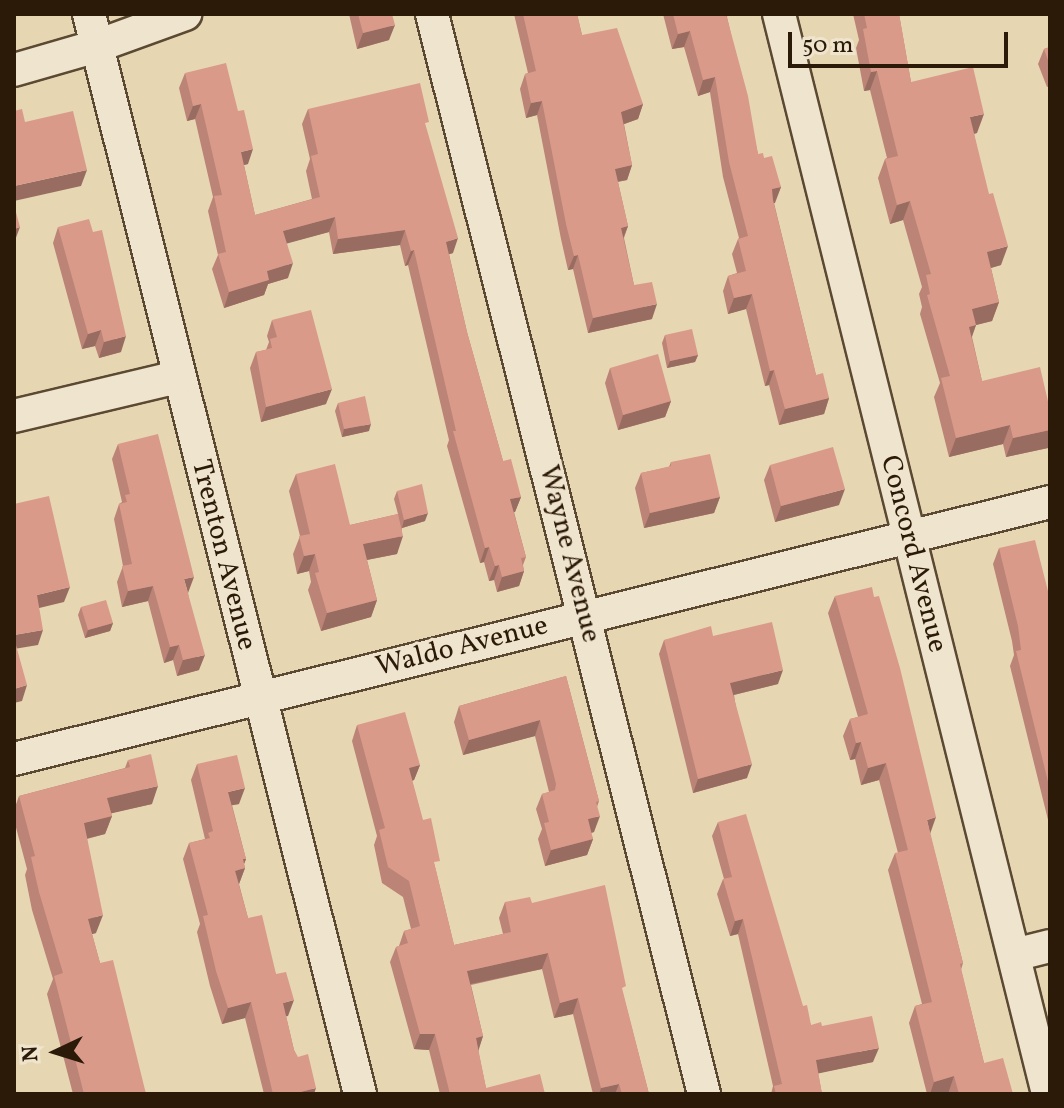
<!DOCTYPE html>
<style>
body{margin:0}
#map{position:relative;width:1064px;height:1108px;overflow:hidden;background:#e7d6b2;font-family:Vollkorn,serif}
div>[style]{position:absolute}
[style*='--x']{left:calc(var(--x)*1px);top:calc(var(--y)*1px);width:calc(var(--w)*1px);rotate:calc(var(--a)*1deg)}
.roads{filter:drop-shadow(2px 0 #5b4933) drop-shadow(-2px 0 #5b4933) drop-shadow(0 2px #5b4933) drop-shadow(0 -2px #5b4933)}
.minor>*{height:32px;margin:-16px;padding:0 16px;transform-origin:16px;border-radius:16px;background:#efe4cd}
.wall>*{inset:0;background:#bb8477}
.shaded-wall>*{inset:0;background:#996c61}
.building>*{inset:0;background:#da9a8a}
span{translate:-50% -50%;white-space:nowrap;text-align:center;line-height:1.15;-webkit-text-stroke:6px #efe4cd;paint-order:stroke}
.street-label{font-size:28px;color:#2c1a09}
.frame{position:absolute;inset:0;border:16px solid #2c1a09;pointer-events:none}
.north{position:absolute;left:16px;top:1012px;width:80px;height:80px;-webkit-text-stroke:6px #efe4cd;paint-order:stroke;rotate:266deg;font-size:22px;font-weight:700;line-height:32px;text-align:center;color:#2c1a09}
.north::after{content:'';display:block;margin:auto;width:28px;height:36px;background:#2c1a09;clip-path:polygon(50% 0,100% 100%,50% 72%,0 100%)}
.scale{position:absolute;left:788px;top:32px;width:220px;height:36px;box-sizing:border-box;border:4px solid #2c1a09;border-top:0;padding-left:10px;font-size:24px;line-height:28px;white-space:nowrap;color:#2c1a09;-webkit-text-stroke:6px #efe4cd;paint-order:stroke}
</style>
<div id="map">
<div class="roads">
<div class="minor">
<i style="--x:89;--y:14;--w:1113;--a:75.91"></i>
<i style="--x:432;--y:14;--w:1114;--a:75.86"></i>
<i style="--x:779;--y:14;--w:1113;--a:76.01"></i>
<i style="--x:14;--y:70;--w:86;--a:-16.1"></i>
<i style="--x:97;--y:46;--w:94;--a:-20"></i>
<i style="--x:14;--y:416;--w:169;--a:-13.4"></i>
<i style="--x:14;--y:759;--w:1067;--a:-13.93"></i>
<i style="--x:1014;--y:955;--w:37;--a:-14"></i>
</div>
</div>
<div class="wall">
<i style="clip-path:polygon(349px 14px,392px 14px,389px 40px,357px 49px)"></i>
<i style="clip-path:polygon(514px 14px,577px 14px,582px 35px,643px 104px,638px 119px,624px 124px,632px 165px,627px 180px,618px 182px,628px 226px,624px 238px,634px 285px,652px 319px,588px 333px,573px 269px,568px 270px,561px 239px,537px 115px,526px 118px,520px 89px,525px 74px,528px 73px)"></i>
<i style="clip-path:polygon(663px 14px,728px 14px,727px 17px,758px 154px,764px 158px,781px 187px,774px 203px,816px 375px,829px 398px,824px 414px,779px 425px,769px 385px,765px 386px,746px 309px,728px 314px,723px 291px,728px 276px,737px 273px,732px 254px,738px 239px,739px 238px,723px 177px,710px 92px,698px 96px,684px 47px,672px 49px)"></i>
<i style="clip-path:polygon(853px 14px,899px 14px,911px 82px,977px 133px,974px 134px,1001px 265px,991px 268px,999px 302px,992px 321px,976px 325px,972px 337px,982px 381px,1050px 410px,1050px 441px,1048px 448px,1006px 457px,1003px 444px,949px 457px,934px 397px,940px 383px,920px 314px,922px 307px,919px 294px,922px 287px,903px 220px,890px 224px,878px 178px,885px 159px,887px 158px,870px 90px,864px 91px,856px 48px,859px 40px)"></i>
<i style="clip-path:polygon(1050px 47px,1050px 86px,1047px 87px,1038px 64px,1044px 49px)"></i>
<i style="clip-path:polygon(185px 73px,248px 164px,244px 165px,255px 215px,312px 199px,306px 171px,310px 159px,302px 124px,308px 109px,426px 130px,453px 253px,449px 254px,467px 332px,503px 461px,521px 497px,515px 512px,514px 512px,526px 557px,523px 565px,524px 571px,519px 586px,497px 592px,494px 580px,489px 581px,484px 562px,480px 563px,447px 446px,449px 440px,408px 265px,405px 266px,400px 245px,333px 254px,329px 232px,287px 243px,288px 278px,268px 284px,264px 295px,224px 308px,212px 269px,218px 255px,208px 211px,213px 197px,195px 119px,187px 121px,179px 88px)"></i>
<i style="clip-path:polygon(58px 227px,121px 352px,99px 358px,95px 346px,82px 349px,53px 243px)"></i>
<i style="clip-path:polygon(272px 320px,326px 404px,261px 422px,250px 368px,256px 352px,266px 350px,269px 342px,267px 336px)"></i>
<i style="clip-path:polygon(665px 335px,698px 355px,695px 362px,667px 368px,662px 343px)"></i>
<i style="clip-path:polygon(610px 368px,671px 401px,665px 417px,618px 430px,605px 383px)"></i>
<i style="clip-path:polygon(338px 403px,369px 431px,342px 437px,335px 411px)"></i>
<i style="clip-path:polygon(118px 444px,188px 593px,199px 670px,177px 676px,173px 660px,164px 663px,148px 601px,122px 607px,117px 582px,123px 566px,114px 519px,119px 504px,122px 502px,112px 459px)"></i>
<i style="clip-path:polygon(671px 462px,720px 497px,714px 513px,644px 528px,635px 488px,641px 473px,669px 467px)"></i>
<i style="clip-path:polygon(770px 465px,839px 505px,775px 522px,764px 480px)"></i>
<i style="clip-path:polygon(296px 474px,350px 525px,398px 514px,394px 499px,397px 491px,425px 521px,402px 528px,397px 554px,367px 560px,377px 600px,371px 617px,321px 631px,308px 590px,311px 582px,309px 571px,297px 574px,293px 554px,300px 536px,289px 491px)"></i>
<i style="clip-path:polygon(999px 548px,1050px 599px,1050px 828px,1010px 666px,1014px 655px,1012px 641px,993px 564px)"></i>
<i style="clip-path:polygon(835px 596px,930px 834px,963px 963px,961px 970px,984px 1063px,1013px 1094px,927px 1094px,909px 1023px,915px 1006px,922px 1004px,888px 870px,895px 853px,898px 853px,879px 780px,861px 785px,855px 759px,850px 760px,843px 736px,850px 719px,858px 717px,828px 613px)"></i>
<i style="clip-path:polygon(81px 607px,113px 623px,110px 631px,85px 638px,78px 615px)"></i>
<i style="clip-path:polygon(713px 636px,778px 684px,734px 695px,747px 778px,693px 793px,659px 654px,664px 640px)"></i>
<i style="clip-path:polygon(566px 676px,599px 801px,597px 807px,594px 832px,591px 833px,593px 839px,587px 855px,545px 866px,538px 839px,542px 829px,536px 809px,542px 794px,549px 792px,535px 736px,463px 755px,454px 722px,459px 706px)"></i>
<i style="clip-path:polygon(357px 725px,420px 765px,414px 780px,412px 781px,436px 871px,454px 945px,503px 934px,499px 918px,505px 902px,532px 903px,623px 994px,649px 1094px,593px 1094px,573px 1014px,554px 1018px,542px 969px,471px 985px,483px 1036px,478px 1050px,486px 1088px,545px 1094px,440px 1094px,429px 1050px,414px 1049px,390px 962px,396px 947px,399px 946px,404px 931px,411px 929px,403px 897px,382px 883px,374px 845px,377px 836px,352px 741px)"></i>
<i style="clip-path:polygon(128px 760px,152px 804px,111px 813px,112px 816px,105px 834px,87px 839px,96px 933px,92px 934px,100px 963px,146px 1094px,73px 1094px,47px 994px,53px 979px,32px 910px,25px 875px,27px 869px,14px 820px,14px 810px,19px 796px,125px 768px)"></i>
<i style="clip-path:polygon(197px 764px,239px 804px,232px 805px,246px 859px,244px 864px,245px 868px,239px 884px,248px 918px,276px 974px,288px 1016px,286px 1016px,294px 1050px,314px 1094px,264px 1094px,245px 1018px,222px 1024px,210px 986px,197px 932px,200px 924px,183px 859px,189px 843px,205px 839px,191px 780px)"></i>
<i style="clip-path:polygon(718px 822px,811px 1025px,822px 1026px,873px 1062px,818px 1073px,822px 1094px,771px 1094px,773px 1086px,738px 934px,730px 936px,717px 894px,723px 879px,724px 879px,712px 836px)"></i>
</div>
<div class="shaded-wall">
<i style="clip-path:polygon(395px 25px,389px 40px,357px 49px,363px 33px)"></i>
<i style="clip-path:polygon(690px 31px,684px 47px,672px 49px,678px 34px)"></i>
<i style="clip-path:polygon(877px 71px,870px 90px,864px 91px,871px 72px)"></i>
<i style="clip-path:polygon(715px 77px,710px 92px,698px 96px,703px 80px)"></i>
<i style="clip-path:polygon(542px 101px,537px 115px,526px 118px,531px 103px)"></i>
<i style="clip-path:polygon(201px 104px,195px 119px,187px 121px,193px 106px)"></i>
<i style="clip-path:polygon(643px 104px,638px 119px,616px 127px,621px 112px)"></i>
<i style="clip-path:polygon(984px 114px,977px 133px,963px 136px,970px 117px)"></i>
<i style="clip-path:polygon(253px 149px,248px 164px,235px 167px,241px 152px)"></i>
<i style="clip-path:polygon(632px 165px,627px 180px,609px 183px,615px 169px)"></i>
<i style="clip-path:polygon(87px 170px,81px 186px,14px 201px,14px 186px)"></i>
<i style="clip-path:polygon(781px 187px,775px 203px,767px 205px,772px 189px)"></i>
<i style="clip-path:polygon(910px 201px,903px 220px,890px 224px,897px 205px)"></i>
<i style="clip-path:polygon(335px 217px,329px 232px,278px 246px,283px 231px)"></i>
<i style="clip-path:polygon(628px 226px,622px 241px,621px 228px)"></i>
<i style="clip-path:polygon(20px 227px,14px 243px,14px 229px)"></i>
<i style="clip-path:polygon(405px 230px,400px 245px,333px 254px,338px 239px)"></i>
<i style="clip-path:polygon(458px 238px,453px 253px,441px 257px,446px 242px)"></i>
<i style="clip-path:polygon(1008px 246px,1001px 265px,980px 271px,987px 252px)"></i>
<i style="clip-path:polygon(414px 250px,408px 265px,405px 266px,411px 251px)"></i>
<i style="clip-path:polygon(578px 255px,573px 269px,568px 270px,574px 256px)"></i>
<i style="clip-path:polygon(293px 263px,288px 278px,268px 284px,264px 295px,224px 308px,229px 292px,267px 271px)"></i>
<i style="clip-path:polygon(752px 294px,746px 309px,728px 314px,734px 298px)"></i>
<i style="clip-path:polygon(999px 302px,992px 321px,976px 325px,969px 344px,962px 346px,972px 309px)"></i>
<i style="clip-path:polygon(657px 304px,652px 319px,588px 333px,593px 318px)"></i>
<i style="clip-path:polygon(101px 330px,95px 346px,82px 349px,88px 334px)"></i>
<i style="clip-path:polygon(126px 336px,121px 352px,99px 358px,104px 342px)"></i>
<i style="clip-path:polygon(698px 355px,695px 362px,667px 368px,670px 361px)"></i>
<i style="clip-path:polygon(774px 370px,769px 385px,765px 386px,770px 371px)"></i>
<i style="clip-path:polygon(332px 389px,326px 404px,261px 422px,266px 407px)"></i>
<i style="clip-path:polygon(829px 398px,824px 414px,779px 425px,785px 409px)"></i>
<i style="clip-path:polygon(671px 401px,665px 417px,618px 430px,623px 415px)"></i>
<i style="clip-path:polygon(371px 424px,369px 431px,342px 437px,344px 429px)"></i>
<i style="clip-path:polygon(1010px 425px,1003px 444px,949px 457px,956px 438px)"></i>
<i style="clip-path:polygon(1050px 430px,1050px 441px,1048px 448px,1006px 457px,1013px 438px)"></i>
<i style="clip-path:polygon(845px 489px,839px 505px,775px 522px,781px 506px)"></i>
<i style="clip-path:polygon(521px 497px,515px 512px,505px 514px,510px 499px)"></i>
<i style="clip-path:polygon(720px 497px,714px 513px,644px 528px,650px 513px)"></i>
<i style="clip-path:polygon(428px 513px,425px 521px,402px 528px,404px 520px)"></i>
<i style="clip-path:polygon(403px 536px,397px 554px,356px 562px,363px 544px)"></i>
<i style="clip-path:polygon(489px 547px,484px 562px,480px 563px,485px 548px)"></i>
<i style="clip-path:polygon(315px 554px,309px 571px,297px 574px,304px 556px)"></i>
<i style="clip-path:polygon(499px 565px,494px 580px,489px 581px,495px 566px)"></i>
<i style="clip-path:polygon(524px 571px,519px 586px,497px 592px,502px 577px)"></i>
<i style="clip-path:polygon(194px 577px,188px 593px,184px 579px)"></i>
<i style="clip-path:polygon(153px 586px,148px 601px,122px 607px,128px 591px)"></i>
<i style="clip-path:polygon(70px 587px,64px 602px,31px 610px,37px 595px)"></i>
<i style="clip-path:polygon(377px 600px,371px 617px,321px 631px,327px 613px)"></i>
<i style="clip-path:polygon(113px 623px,110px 631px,85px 638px,88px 630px)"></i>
<i style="clip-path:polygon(43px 630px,38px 645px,14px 649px,14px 635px)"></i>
<i style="clip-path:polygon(179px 645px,173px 660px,164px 663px,170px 647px)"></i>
<i style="clip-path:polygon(205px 655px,199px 670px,177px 676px,183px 660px)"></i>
<i style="clip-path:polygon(783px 670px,778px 684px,725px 697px,730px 683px)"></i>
<i style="clip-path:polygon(27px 685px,22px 701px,14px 703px,14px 689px)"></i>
<i style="clip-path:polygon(540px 720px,535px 736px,463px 755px,469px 740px)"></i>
<i style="clip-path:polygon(861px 742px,855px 759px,850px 760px,856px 743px)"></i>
<i style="clip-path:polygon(886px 763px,879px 780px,861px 785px,868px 768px)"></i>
<i style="clip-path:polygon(752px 764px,747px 778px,693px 793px,698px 779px)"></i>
<i style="clip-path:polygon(420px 765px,414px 780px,403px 783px,409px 768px)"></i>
<i style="clip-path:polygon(158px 786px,152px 804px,100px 816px,107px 798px)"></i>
<i style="clip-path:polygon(245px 788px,239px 804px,223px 807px,228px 792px)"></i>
<i style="clip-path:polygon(112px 816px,105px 834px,77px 841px,84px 823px)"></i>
<i style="clip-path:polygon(600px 816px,594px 832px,583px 835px,588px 819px)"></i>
<i style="clip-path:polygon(936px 817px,930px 834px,927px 820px)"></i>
<i style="clip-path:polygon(593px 839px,587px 855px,545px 866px,551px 850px)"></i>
<i style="clip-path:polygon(243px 859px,246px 859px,242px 869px,245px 868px,239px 884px,235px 871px)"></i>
<i style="clip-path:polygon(103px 915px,96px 933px,82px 937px,88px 919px)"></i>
<i style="clip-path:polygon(743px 919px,738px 934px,730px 936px,735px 921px)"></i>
<i style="clip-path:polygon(548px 953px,542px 969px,461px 986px,467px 971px)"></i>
<i style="clip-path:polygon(578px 998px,573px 1014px,554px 1018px,560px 1003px)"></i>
<i style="clip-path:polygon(294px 1000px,288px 1016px,277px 1018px,283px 1003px)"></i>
<i style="clip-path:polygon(251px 1002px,245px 1018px,222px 1024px,228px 1008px)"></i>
<i style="clip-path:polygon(420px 1034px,435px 1034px,429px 1050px,414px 1049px)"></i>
<i style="clip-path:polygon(483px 1036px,478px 1052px,476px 1038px)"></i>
<i style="clip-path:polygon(879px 1048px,873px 1062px,811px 1075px,816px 1060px)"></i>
<i style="clip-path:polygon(954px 1076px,948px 1094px,930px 1094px,934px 1082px)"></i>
<i style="clip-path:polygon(619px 1084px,615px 1094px,599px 1094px,601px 1088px)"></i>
<i style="clip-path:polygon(316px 1088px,314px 1094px,293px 1094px)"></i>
</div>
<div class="building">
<i style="clip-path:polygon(358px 14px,392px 14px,395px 25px,363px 33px)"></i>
<i style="clip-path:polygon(523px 14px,577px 14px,582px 35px,617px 28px,643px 104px,621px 112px,632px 165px,615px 169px,628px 226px,621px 228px,634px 285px,652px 282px,657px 304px,593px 318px,578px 255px,574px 256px,566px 224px,542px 101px,531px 103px,525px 74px,536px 71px)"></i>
<i style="clip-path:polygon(673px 14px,726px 14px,748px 96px,758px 154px,763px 153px,764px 158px,772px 156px,781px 187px,772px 189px,773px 200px,816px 375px,823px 373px,829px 398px,785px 409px,774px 370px,770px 371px,752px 294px,734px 298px,728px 276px,746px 271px,738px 239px,748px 236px,729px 162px,715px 77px,703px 80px,690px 31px,678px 34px)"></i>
<i style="clip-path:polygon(864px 14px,899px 14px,911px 82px,973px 67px,984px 114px,970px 117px,989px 194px,993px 193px,1008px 246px,987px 252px,999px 302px,972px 309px,976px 325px,969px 327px,982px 381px,1040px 367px,1050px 410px,1050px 430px,1013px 438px,1010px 425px,956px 438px,941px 378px,950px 376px,927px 295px,930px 294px,926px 275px,931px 274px,910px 201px,897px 205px,885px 159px,898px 156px,877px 71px,871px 72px,863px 29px,867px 28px)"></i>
<i style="clip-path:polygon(1050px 47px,1050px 66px,1044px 49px)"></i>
<i style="clip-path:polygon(226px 63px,238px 111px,244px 110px,253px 149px,241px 152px,255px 215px,320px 197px,311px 156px,318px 154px,308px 109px,420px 83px,429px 122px,425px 123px,458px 238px,446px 242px,467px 332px,503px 461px,511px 459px,521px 497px,510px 499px,526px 557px,521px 558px,524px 571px,502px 577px,499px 565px,495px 566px,489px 547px,485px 548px,453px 431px,456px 431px,414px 250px,411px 251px,405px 230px,338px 239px,335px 217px,283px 231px,293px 263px,267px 271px,269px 280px,229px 292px,218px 254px,226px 252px,214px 196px,222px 195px,201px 104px,193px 106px,185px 73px)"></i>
<i style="clip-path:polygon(22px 109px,25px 122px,73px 111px,87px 170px,14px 186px,14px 111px)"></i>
<i style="clip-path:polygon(14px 205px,20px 227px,14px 229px)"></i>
<i style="clip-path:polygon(89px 219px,93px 232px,102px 230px,126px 336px,104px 342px,101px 330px,88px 334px,58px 227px)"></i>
<i style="clip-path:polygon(311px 310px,332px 389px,266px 407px,256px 352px,272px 348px,270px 339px,277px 337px,272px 320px)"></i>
<i style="clip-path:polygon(692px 329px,698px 355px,670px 361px,665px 335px)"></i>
<i style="clip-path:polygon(658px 354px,671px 401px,623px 415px,610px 368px)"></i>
<i style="clip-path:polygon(365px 396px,371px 424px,344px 429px,338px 403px)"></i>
<i style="clip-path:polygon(158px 434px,194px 577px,184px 579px,205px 655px,183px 660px,179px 645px,170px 647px,153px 586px,128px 591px,122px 566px,132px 564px,119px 504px,127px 502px,125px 495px,130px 494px,118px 444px)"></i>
<i style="clip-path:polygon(833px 447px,845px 489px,781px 506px,770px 465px)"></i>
<i style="clip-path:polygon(710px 454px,720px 497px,650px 513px,641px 473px,671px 466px,671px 462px)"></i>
<i style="clip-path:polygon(335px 464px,350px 525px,398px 514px,403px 536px,363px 544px,377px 600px,327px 613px,315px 573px,319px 572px,315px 554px,304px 556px,299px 536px,310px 534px,296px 474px)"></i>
<i style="clip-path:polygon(422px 484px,428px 513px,404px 520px,397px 491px)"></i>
<i style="clip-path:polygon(49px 496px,70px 587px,37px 595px,43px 630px,14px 635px,14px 504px)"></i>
<i style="clip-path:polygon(1035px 540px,1050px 599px,1050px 790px,1016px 651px,1021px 650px,1018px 626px,999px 548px)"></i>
<i style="clip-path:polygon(872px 587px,874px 597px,879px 596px,900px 668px,936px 817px,927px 820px,963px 963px,960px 964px,984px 1063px,1003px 1058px,1013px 1094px,959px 1094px,954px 1076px,934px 1082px,915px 1006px,932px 1002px,895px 853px,908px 850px,886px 763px,868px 768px,861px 742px,856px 743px,850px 719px,868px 714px,835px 596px)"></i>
<i style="clip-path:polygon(106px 600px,113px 623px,88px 630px,81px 607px)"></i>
<i style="clip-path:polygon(772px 622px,783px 670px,730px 683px,752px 764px,698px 779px,664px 640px,711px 626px,713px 636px)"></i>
<i style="clip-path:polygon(14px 638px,27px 685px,14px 689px)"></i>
<i style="clip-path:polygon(566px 676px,599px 801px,596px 802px,600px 816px,588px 819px,593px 839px,551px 850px,544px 823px,549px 822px,542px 794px,555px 790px,556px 784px,540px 720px,469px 740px,459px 706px)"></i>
<i style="clip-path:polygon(405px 712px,420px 765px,409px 768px,423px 820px,431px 818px,440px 861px,434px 862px,454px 945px,511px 932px,505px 902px,530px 897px,532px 903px,605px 885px,626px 986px,622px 988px,649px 1094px,622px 1094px,619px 1084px,601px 1088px,578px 998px,560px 1003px,548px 953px,467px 971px,483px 1036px,476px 1038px,486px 1088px,540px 1074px,545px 1094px,450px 1094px,435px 1034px,420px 1034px,396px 947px,408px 943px,404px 931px,420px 926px,409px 881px,388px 867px,379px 830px,385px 828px,357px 725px)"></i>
<i style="clip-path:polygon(151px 754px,158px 786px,107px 798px,112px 816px,84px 823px,103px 915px,88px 919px,100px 963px,113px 960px,146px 1094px,84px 1094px,54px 976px,63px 973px,39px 892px,31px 857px,35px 856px,19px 796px,130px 767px,128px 760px)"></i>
<i style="clip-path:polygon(237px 755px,245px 788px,228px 792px,246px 859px,243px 859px,245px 868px,235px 871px,248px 918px,262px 915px,276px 974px,286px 972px,294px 1000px,283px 1003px,294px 1050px,298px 1057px,308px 1054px,316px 1088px,293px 1094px,273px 1094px,251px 1002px,228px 1008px,216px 971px,203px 916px,208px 915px,189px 843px,210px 838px,208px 833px,213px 831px,197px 764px)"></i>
<i style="clip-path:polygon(746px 814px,803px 1006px,807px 1005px,811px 1025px,821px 1022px,822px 1026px,872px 1016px,879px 1048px,816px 1060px,822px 1094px,776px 1094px,774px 1086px,782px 1084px,743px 919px,735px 921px,723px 879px,732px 877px,718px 822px)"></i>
</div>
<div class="street-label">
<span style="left:569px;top:554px;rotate:76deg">Wayne Avenue</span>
<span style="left:913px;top:554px;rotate:76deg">Concord Avenue</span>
<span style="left:223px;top:555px;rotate:76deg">Trenton Avenue</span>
<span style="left:462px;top:647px;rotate:-14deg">Waldo Avenue</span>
</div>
<div class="frame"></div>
<div class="north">N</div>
<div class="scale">50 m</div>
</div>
